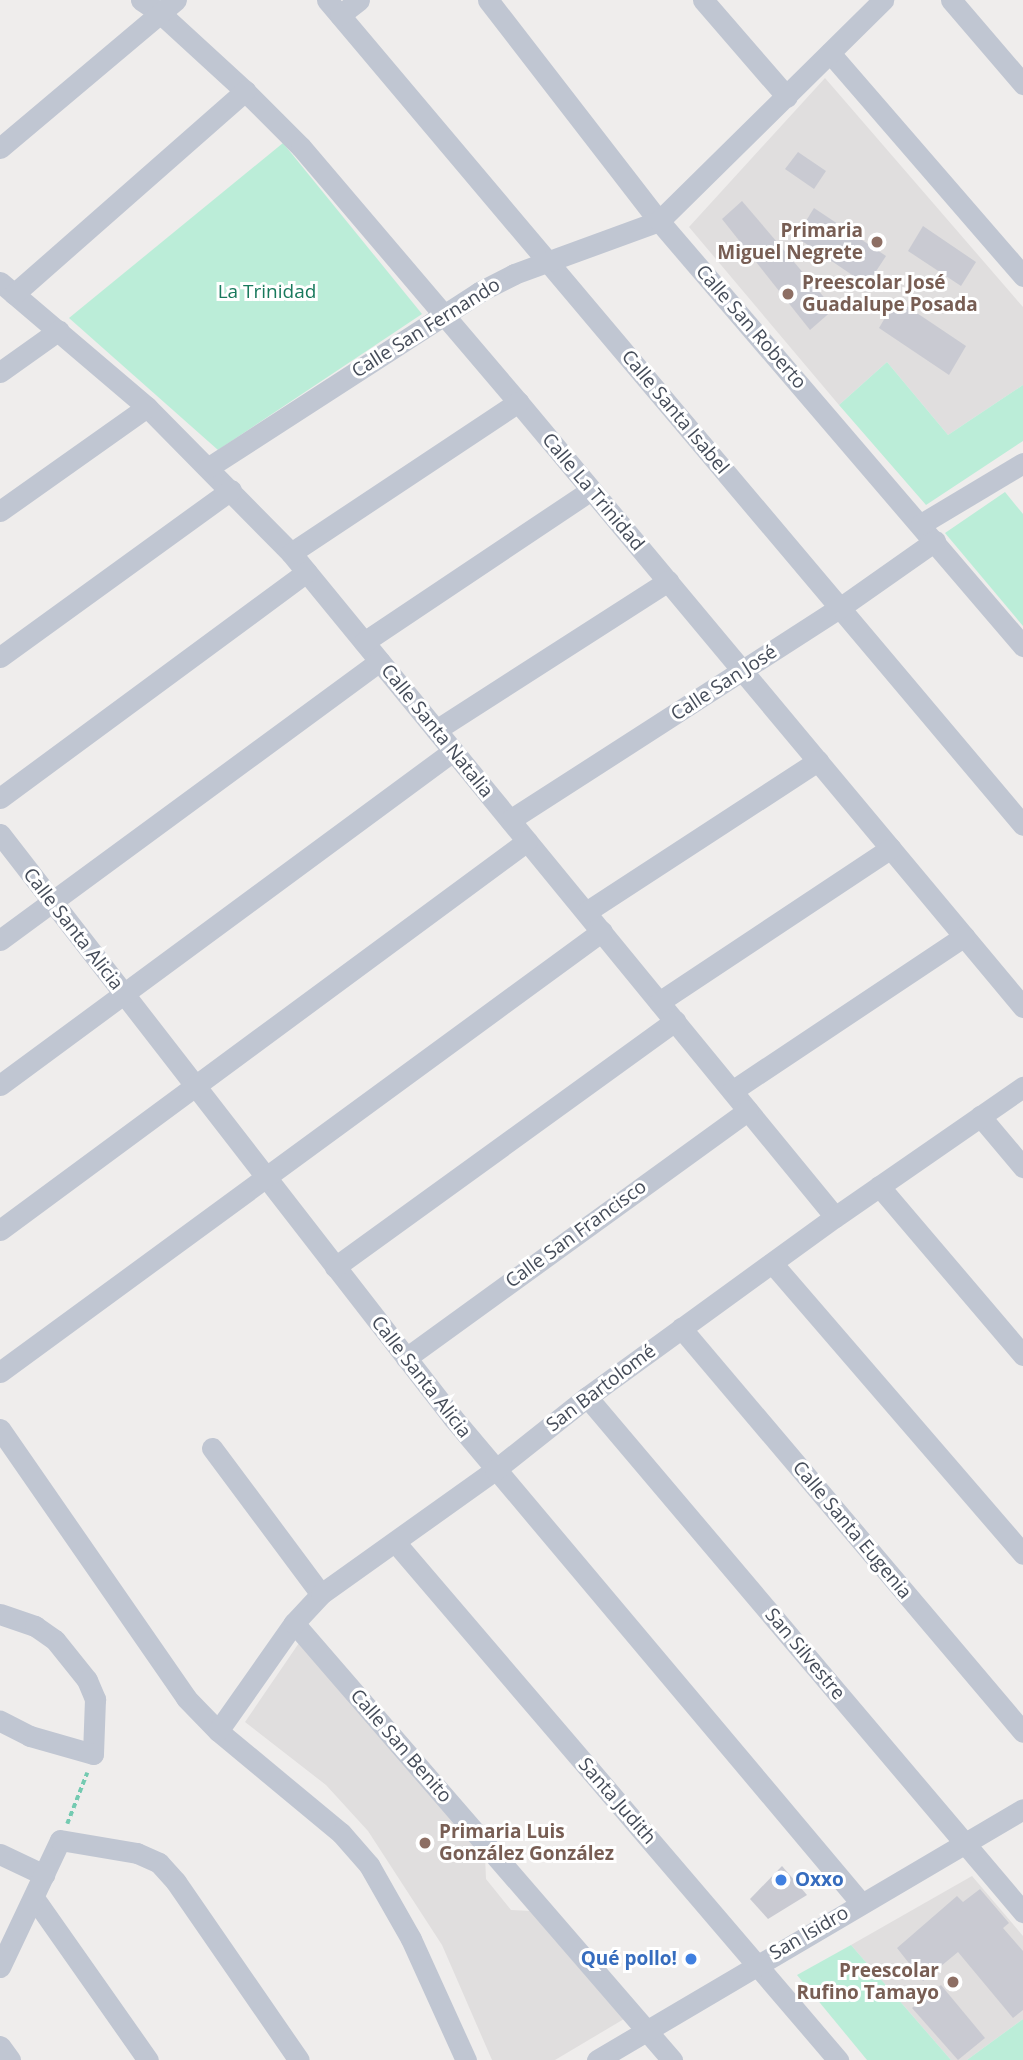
<!DOCTYPE html>
<meta charset="utf-8">
<style>
body{margin:0}
#map{position:relative;width:1023px;height:2060px;overflow:hidden;background:#efedec;font-family:"Open Sans",sans-serif}
div>[style]{position:absolute}
[style*='--x']{left:calc(var(--x)*1px);top:calc(var(--y)*1px);width:calc(var(--w)*1px);rotate:calc(var(--a)*1deg)}
.education>*{inset:0;background:#e0dede}
.green>*{inset:0;background:#bbedd8}
.building>*{inset:0;background:#c9cad2}
.path>*{height:3.5px;margin-top:-1.75px;transform-origin:0;background:repeating-linear-gradient(90deg,#74cab1 0 5px,transparent 0 8.5px)}
.street>*{height:21px;margin:-10.5px;padding:0 10.5px;transform-origin:10.5px;border-radius:10.5px;background:#c0c6d2}
.dots>*{width:19px;height:19px;translate:-50% -50%;box-sizing:border-box;border:4px solid #fff;border-radius:50%}
span{translate:-50% -50%;white-space:nowrap;text-align:center;line-height:1.15;-webkit-text-stroke:6px #fff;paint-order:stroke}
.education-label{font-size:19px;color:#785e54;font-weight:700}
.right{translate:-100% -50%;text-align:right}
.left{translate:0 -50%;text-align:left}
.park-label{font-size:19px;color:#18795c}
.street-label{font-size:19px;color:#454c59}
.shop-label{font-size:19px;color:#366cbe;font-weight:700}
</style>
<div id="map">
<div class="education">
<i style="clip-path:polygon(825px 78px,1023px 307px,1023px 385px,948px 435px,887px 362px,839px 405px,689px 227px)"></i>
<i style="clip-path:polygon(301px 1640px,485px 1855px,486px 1879px,511px 1910px,531px 1911px,624px 2019px,555px 2060px,492px 2060px,442px 1945px,368px 1831px,326px 1785px,245px 1722px)"></i>
<i style="clip-path:polygon(972px 1876px,1023px 1936px,1023px 2019px,967px 2060px,951px 2060px,851px 1945px)"></i>
</div>
<div class="green">
<i style="clip-path:polygon(283px 143px,422px 314px,218px 450px,69px 318px)"></i>
<i style="clip-path:polygon(887px 362px,948px 435px,1023px 385px,1023px 441px,926px 505px,839px 405px)"></i>
<i style="clip-path:polygon(1005px 492px,1023px 514px,1023px 626px,945px 533px)"></i>
<i style="clip-path:polygon(851px 1945px,951px 2060px,867px 2060px,797px 1975px)"></i>
<i style="clip-path:polygon(1023px 2019px,1023px 2060px,967px 2060px)"></i>
</div>
<div class="building">
<i style="clip-path:polygon(798px 152px,826px 171px,814px 189px,785px 169px)"></i>
<i style="clip-path:polygon(742px 201px,834px 309px,810px 330px,722px 219px)"></i>
<i style="clip-path:polygon(814px 208px,886px 256px,867px 285px,796px 237px)"></i>
<i style="clip-path:polygon(923px 226px,976px 262px,961px 286px,908px 251px)"></i>
<i style="clip-path:polygon(896px 299px,966px 346px,949px 375px,879px 328px)"></i>
<i style="clip-path:polygon(782px 1866px,807px 1895px,768px 1919px,750px 1899px)"></i>
<i style="clip-path:polygon(980px 1889px,1009px 1923px,1003px 1928px,1023px 1951px,1023px 2010px,1013px 2018px,958px 1952px,923px 1981px,897px 1948px,957px 1896px,963px 1902px)"></i>
<i style="clip-path:polygon(941px 1985px,985px 2038px,958px 2060px,912px 2008px)"></i>
</div>
<div class="path">
<i style="--x:67;--y:1824;--w:55;--a:-68.6"></i>
</div>
<div class="street">
<i style="--x:141;--y:0;--w:23;--a:34"></i>
<i style="--x:160;--y:13;--w:115;--a:42.5"></i>
<i style="--x:245;--y:91;--w:79;--a:45"></i>
<i style="--x:301;--y:147;--w:335;--a:49.6"></i>
<i style="--x:518;--y:402;--w:788;--a:50.15"></i>
<i style="--x:327;--y:0;--w:1079;--a:49.85"></i>
<i style="--x:488;--y:0;--w:279;--a:52.3"></i>
<i style="--x:659;--y:221;--w:560;--a:49.42"></i>
<i style="--x:703;--y:0;--w:128;--a:49.1"></i>
<i style="--x:951;--y:0;--w:111;--a:49.4"></i>
<i style="--x:340;--y:15;--w:24;--a:-38"></i>
<i style="--x:830;--y:53;--w:295;--a:49.1"></i>
<i style="--x:0;--y:148;--w:230;--a:-40.1"></i>
<i style="--x:0;--y:282;--w:193;--a:40.4"></i>
<i style="--x:147;--y:407;--w:205;--a:45.4"></i>
<i style="--x:291;--y:553;--w:858;--a:50.67"></i>
<i style="--x:14;--y:294;--w:308;--a:-41.3"></i>
<i style="--x:0;--y:372;--w:72;--a:-35.4"></i>
<i style="--x:209;--y:467;--w:322;--a:-32.9"></i>
<i style="--x:479;--y:292;--w:39;--a:-27"></i>
<i style="--x:514;--y:274;--w:154;--a:-20.1"></i>
<i style="--x:659;--y:221;--w:315;--a:-44.6"></i>
<i style="--x:0;--y:511;--w:180;--a:-35.3"></i>
<i style="--x:921;--y:524;--w:119;--a:-30.9"></i>
<i style="--x:291;--y:553;--w:273;--a:-33.6"></i>
<i style="--x:364;--y:642;--w:273;--a:-33.8"></i>
<i style="--x:0;--y:657;--w:285;--a:-35.9"></i>
<i style="--x:436;--y:730;--w:276;--a:-32.7"></i>
<i style="--x:0;--y:798;--w:381;--a:-36.4"></i>
<i style="--x:510;--y:820;--w:394;--a:-32.8"></i>
<i style="--x:841;--y:607;--w:115;--a:-35.1"></i>
<i style="--x:0;--y:834;--w:739;--a:52.2"></i>
<i style="--x:453;--y:1418;--w:634;--a:49.93"></i>
<i style="--x:586;--y:912;--w:277;--a:-33.1"></i>
<i style="--x:0;--y:940;--w:471;--a:-36.3"></i>
<i style="--x:659;--y:1002;--w:278;--a:-33.6"></i>
<i style="--x:0;--y:1085;--w:563;--a:-36.4"></i>
<i style="--x:732;--y:1091;--w:279;--a:-33.7"></i>
<i style="--x:980;--y:1116;--w:67;--a:49.9"></i>
<i style="--x:879;--y:1186;--w:222;--a:49.6"></i>
<i style="--x:0;--y:1230;--w:655;--a:-36.43"></i>
<i style="--x:772;--y:1263;--w:384;--a:49.2"></i>
<i style="--x:335;--y:1267;--w:420;--a:-35.9"></i>
<i style="--x:681;--y:1328;--w:529;--a:49.75"></i>
<i style="--x:406;--y:1358;--w:422;--a:-35.9"></i>
<i style="--x:0;--y:1372;--w:746;--a:-36.22"></i>
<i style="--x:587;--y:1397;--w:675;--a:49.75"></i>
<i style="--x:0;--y:1429;--w:327;--a:55.3"></i>
<i style="--x:186;--y:1698;--w:46;--a:45.9"></i>
<i style="--x:218;--y:1731;--w:160;--a:39.7"></i>
<i style="--x:341;--y:1833;--w:43;--a:48.8"></i>
<i style="--x:369;--y:1865;--w:85;--a:60.4"></i>
<i style="--x:411;--y:1939;--w:133;--a:65.6"></i>
<i style="--x:212;--y:1448;--w:182;--a:53.3"></i>
<i style="--x:395;--y:1542;--w:682;--a:49.46"></i>
<i style="--x:0;--y:1614;--w:37;--a:19"></i>
<i style="--x:35;--y:1626;--w:24;--a:35"></i>
<i style="--x:55;--y:1640;--w:51;--a:51.3"></i>
<i style="--x:87;--y:1680;--w:21;--a:67"></i>
<i style="--x:95;--y:1699;--w:55;--a:92.1"></i>
<i style="--x:93;--y:1754;--w:66;--a:-164.1"></i>
<i style="--x:30;--y:1736;--w:34;--a:-153"></i>
<i style="--x:294;--y:1623;--w:578;--a:49.14"></i>
<i style="--x:218;--y:1731;--w:132;--a:-54.9"></i>
<i style="--x:294;--y:1623;--w:40;--a:-47"></i>
<i style="--x:321;--y:1594;--w:214;--a:-35.5"></i>
<i style="--x:495;--y:1470;--w:117;--a:-38.4"></i>
<i style="--x:587;--y:1397;--w:306;--a:-36"></i>
<i style="--x:835;--y:1217;--w:229;--a:-34.7"></i>
<i style="--x:0;--y:1854;--w:49;--a:25.5"></i>
<i style="--x:34;--y:1898;--w:198;--a:54.9"></i>
<i style="--x:0;--y:1967;--w:140;--a:-64.7"></i>
<i style="--x:60;--y:1840;--w:78;--a:9.6"></i>
<i style="--x:137;--y:1853;--w:24;--a:24"></i>
<i style="--x:159;--y:1863;--w:25;--a:48"></i>
<i style="--x:176;--y:1882;--w:216;--a:55.4"></i>
<i style="--x:0;--y:2046;--w:17;--a:54"></i>
<i style="--x:597;--y:2060;--w:494;--a:-30.5"></i>
</div>
<div class="dots">
<i style="left:877px;top:242px;background:#8d6e63"></i>
<i style="left:788px;top:294px;background:#8d6e63"></i>
<i style="left:425px;top:1843px;background:#8d6e63"></i>
<i style="left:781px;top:1880px;background:#3f7fe0"></i>
<i style="left:691px;top:1959px;background:#3f7fe0"></i>
<i style="left:953px;top:1982px;background:#8d6e63"></i>
</div>
<div class="education-label">
<span class="right" style="left:863px;top:242px">Primaria<br>Miguel Negrete</span>
<span class="left" style="left:802px;top:294px">Preescolar José<br>Guadalupe Posada</span>
<span class="left" style="left:439px;top:1843px">Primaria Luis<br>González González</span>
<span class="right" style="left:939px;top:1982px">Preescolar<br>Rufino Tamayo</span>
</div>
<div class="park-label">
<span style="left:267px;top:292px">La Trinidad</span>
</div>
<div class="street-label">
<span style="left:751px;top:327px;rotate:49deg">Calle San Roberto</span>
<span style="left:426px;top:328px;rotate:-32deg">Calle San Fernando</span>
<span style="left:675px;top:412px;rotate:50deg">Calle Santa Isabel</span>
<span style="left:593px;top:492px;rotate:50deg">Calle La Trinidad</span>
<span style="left:724px;top:683px;rotate:-33deg">Calle San José</span>
<span style="left:437px;top:731px;rotate:51deg">Calle Santa Natalia</span>
<span style="left:73px;top:929px;rotate:52deg">Calle Santa Alicia</span>
<span style="left:576px;top:1234px;rotate:-36deg">Calle San Francisco</span>
<span style="left:421px;top:1377px;rotate:52deg">Calle Santa Alicia</span>
<span style="left:601px;top:1388px;rotate:-37deg">San Bartolomé</span>
<span style="left:852px;top:1530px;rotate:50deg">Calle Santa Eugenia</span>
<span style="left:805px;top:1654px;rotate:50deg">San Silvestre</span>
<span style="left:401px;top:1746px;rotate:49deg">Calle San Benito</span>
<span style="left:617px;top:1801px;rotate:49deg">Santa Judith</span>
<span style="left:809px;top:1933px;rotate:-30deg">San Isidro</span>
</div>
<div class="shop-label">
<span class="left" style="left:795px;top:1880px">Oxxo</span>
<span class="right" style="left:677px;top:1959px">Qué pollo!</span>
</div>
</div>
